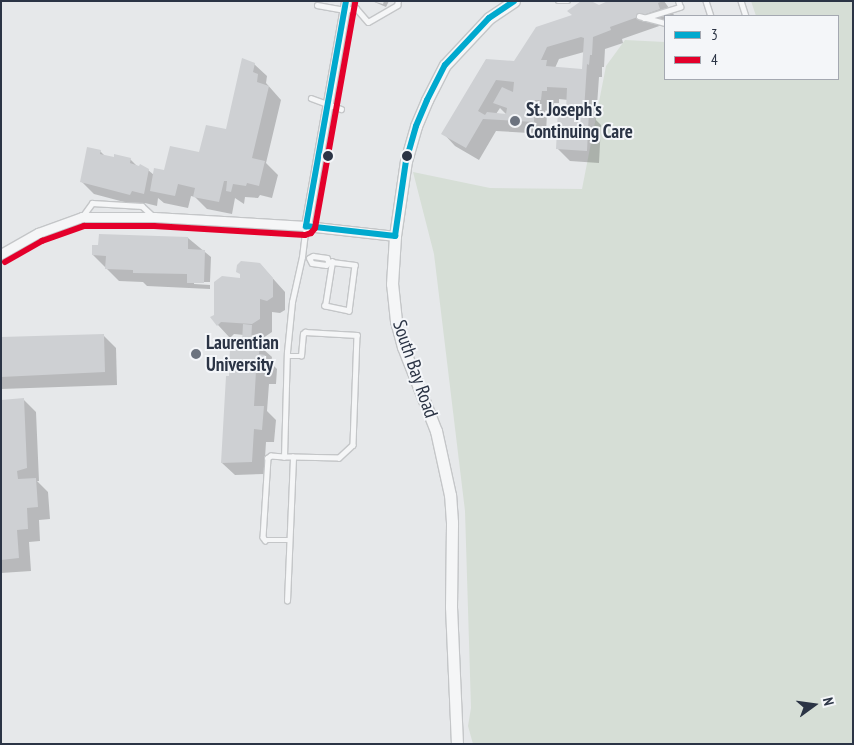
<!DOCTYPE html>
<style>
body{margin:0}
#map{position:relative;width:854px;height:745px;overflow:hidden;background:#e6e8ea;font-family:"PT Sans Narrow",sans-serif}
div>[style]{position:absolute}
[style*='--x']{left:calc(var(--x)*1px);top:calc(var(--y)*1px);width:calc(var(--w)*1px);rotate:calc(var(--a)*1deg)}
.green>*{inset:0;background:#d6ded6}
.shadow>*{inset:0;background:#0003}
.building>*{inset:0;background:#ced0d3}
.roads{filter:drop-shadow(1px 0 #c4c6c8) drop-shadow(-1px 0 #c4c6c8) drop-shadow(0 1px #c4c6c8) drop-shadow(0 -1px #c4c6c8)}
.service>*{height:4.5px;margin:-2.25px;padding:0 2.25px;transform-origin:2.25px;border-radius:2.25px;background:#f5f6f7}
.minor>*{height:9px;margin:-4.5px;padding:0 4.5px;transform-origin:4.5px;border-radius:4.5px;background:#f5f6f7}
.tertiary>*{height:11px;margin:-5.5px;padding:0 5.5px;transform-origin:5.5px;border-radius:5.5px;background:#f5f6f7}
.bus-1>*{height:6px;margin:-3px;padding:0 3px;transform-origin:3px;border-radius:3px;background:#00a9ce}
.bus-2>*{height:6px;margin:-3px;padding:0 3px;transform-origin:3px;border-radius:3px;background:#e4002b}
.dots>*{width:14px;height:14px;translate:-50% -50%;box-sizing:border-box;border:2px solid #f4f6f9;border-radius:50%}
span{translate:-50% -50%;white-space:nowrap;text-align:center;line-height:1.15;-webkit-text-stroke:4px #f4f6f9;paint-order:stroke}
.poi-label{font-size:19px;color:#2b3445;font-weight:700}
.left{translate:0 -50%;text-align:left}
.street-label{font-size:19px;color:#2b3445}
.frame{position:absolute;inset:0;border:2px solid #2b3445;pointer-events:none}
.legend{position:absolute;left:664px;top:15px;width:175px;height:65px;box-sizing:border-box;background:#f4f6f9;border:1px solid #a4a8b1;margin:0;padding:6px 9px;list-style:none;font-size:15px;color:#2b3445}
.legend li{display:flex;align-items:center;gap:10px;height:25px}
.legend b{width:25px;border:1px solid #a4a8b1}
.north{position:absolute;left:789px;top:680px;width:50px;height:50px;-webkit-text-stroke:4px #f4f6f9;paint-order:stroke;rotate:76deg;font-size:14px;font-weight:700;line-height:20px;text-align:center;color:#2b3445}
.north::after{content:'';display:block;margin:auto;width:18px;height:22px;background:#2b3445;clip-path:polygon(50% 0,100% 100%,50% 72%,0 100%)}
</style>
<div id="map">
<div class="green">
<i style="clip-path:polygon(751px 1px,853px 1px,853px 744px,473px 744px,468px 726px,471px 708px,465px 511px,434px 254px,413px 172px,490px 188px,582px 189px,606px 66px,625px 40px,665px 42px,665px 79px,838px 79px,838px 16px,756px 16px)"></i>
</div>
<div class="shadow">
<i style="clip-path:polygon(372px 1px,383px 4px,384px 1px,389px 1px,386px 7px)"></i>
<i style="clip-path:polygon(evenodd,612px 1px,664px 1px,674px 15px,665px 16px,665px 24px,622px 39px,623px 43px,605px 49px,604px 67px,602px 67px,602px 77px,599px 77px,596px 120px,601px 125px,599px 163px,570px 161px,557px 148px,568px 100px,559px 99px,559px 103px,554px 103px,554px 113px,547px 112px,546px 134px,496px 131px,479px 160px,455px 146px,443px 133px,486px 60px,515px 62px,599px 6px,612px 1px,584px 52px,583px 70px,555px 68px,559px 59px,584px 52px,612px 1px,500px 108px,507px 115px,496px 114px,500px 108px)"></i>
<i style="clip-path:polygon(254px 64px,267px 76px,266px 83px,281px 100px,266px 163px,278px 175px,272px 198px,260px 195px,258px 198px,245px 197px,244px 204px,235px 198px,232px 214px,207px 209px,195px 197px,191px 196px,188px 208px,164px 203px,158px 198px,157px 206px,145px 203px,143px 207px,94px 194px,81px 181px,100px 151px,106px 157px,130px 159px,139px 168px,148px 170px,154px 175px,200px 154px,227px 131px)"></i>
<i style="clip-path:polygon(188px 238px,211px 257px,210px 282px,194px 282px,194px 284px,210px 285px,210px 289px,147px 286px,143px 282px,119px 281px,93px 255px)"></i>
<i style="clip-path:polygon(260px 264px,285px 292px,285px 310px,280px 313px,272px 312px,272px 332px,263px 338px,263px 349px,272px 357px,271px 363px,277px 369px,276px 384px,269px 384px,267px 411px,276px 420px,274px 442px,266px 442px,264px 474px,235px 475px,222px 463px,230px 377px,238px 348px,243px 344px,244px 335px,234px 334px,230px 338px,218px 325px,215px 316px,241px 280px)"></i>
<i style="clip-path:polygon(103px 335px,116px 348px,117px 385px,1px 389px,1px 339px)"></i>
<i style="clip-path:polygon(23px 399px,36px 412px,39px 481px,37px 481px,48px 492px,50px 519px,39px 520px,40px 541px,29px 542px,31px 571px,1px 573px,1px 401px)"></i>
</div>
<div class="building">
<i style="clip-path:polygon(evenodd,581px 1px,591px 1px,599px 5px,608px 1px,663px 1px,658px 3px,660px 9px,610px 27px,611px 30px,593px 37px,592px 55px,590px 55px,589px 65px,587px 64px,584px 111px,589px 111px,587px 151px,556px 149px,558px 109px,566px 109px,567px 88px,547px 87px,547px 91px,542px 91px,541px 100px,535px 100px,534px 122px,483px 119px,466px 148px,441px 134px,486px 59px,514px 61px,536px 27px,572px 15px,567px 11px,581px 1px,581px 37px,584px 38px,582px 69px,546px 66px,547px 60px,541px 60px,547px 47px,581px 37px,581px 1px,496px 80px,514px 82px,513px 92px,502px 87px,493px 103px,507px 108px,506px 114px,487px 112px,485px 115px,478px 111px,496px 80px)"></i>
<i style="clip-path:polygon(242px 58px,255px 63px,253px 72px,258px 74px,257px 82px,269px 86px,252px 158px,265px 161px,259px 186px,247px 183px,246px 186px,233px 184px,231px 192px,226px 191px,227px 181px,224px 181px,219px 202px,193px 197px,195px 188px,178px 184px,175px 196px,150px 191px,154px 168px,164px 170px,170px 146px,199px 152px,206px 125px,226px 129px)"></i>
<i style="clip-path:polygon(87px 147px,101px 150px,100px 154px,114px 157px,114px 154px,131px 158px,130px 163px,139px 166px,140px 164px,149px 169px,144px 194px,132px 191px,130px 195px,80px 182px)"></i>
<i style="clip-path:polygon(99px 234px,188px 237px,188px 249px,205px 250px,204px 283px,187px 283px,187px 274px,133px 273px,133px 270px,105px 269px,106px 256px,92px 255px,92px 245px,98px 245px)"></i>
<i style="clip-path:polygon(241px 261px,260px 263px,273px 278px,273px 297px,267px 301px,260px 299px,260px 319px,252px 324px,221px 322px,217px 326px,210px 317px,214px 315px,214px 282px,222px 276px,240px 278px,240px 274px,236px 272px,237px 265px)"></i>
<i style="clip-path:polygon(243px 324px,252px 325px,251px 343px,260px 343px,259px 354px,265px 355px,264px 372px,256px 371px,254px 406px,264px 406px,262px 430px,254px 429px,252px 462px,221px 463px,226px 376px,229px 376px,230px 346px,237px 347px,237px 342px,242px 342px)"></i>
<i style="clip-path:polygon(104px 334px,105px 372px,1px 377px,1px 337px)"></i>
<i style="clip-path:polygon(24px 398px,27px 468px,17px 471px,18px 479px,36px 478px,38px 507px,27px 508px,28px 529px,17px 530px,19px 558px,1px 560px,1px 400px)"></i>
</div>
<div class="roads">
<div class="service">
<i style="--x:558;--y:1;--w:10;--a:0"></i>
<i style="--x:706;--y:1;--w:16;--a:72"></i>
<i style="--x:741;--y:1;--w:16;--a:72"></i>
<i style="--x:317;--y:5;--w:28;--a:10"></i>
<i style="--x:345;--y:10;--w:11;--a:-10"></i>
<i style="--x:356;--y:8;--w:18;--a:49"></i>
<i style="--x:368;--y:22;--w:34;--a:-30"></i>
<i style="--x:397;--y:5;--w:4;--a:-76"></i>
<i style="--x:639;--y:16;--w:27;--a:15"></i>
<i style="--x:644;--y:18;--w:38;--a:-17"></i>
<i style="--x:680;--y:7;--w:6;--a:-108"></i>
<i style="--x:311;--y:98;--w:32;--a:20"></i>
<i style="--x:82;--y:217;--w:17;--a:-54"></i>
<i style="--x:92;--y:203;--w:50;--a:3.4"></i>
<i style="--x:142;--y:206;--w:15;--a:42"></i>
<i style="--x:309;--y:258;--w:4;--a:-27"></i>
<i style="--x:313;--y:256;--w:14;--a:8"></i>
<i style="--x:327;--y:258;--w:4;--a:63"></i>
<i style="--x:310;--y:259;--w:4;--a:63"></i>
<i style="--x:312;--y:263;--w:14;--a:8"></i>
<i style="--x:326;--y:265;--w:4;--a:-45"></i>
<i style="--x:329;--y:262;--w:3;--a:0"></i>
<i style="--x:332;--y:262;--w:23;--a:7"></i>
<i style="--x:355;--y:265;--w:46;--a:97.4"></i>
<i style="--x:349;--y:311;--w:25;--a:-168"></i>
<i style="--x:325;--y:306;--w:45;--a:-81"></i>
<i style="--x:287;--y:356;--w:14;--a:0"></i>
<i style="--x:301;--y:356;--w:22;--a:-85"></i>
<i style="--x:303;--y:334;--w:3;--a:-45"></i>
<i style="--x:305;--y:332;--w:52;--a:3.3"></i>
<i style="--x:357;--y:335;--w:110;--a:92.1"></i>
<i style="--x:353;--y:445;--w:19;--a:137"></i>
<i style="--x:339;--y:458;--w:46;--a:-178.8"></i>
<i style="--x:284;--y:457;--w:13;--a:-176"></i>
<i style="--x:271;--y:456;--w:4;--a:146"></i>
<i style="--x:268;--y:458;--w:79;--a:93.6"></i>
<i style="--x:263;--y:537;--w:4;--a:56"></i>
<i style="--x:265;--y:540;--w:24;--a:0"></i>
<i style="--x:287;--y:601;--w:144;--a:-87.6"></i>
<i style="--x:293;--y:457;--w:9;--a:180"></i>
<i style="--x:284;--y:457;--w:105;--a:-88.4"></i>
<i style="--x:287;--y:352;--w:50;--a:-84.3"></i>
<i style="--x:292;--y:302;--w:46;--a:-77.5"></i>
<i style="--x:302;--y:257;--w:31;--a:-83"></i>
</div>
<div class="minor">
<i style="--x:306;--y:226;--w:229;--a:-79.9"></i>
<i style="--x:1;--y:254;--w:43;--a:-29.6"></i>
<i style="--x:38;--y:233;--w:47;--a:-20"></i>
<i style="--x:82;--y:217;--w:72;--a:0"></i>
<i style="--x:154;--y:217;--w:69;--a:3.3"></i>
<i style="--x:223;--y:221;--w:83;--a:3.4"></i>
<i style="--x:306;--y:226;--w:90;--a:6.4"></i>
</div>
<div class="tertiary">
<i style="--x:457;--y:744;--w:137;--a:-92.5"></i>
<i style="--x:451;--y:607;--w:85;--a:-89.3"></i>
<i style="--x:452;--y:522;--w:27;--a:-94"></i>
<i style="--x:450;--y:495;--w:66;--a:-102.3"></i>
<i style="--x:436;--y:431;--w:90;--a:-111.4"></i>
<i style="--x:403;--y:347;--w:27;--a:-105"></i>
<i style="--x:396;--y:321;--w:37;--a:-96"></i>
<i style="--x:392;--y:284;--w:48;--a:-86.4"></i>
<i style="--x:395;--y:236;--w:76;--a:-81.7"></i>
<i style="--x:406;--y:161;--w:36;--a:-74"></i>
<i style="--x:416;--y:126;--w:28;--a:-67"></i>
<i style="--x:427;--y:100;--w:39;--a:-63"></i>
<i style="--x:445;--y:65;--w:64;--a:-46.9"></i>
<i style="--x:489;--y:18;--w:30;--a:-34"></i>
</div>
</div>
<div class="bus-1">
<i style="--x:346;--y:1;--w:229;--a:100.1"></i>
<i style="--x:306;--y:226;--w:90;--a:6.4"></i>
<i style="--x:395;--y:236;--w:76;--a:-81.7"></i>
<i style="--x:406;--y:161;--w:36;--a:-74"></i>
<i style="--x:416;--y:126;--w:28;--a:-67"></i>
<i style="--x:427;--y:100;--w:39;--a:-63"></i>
<i style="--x:445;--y:65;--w:64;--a:-46.9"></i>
<i style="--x:489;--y:18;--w:30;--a:-34"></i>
</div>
<div class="bus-2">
<i style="--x:5;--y:262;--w:43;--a:-29.6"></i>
<i style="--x:42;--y:241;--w:45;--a:-19.7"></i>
<i style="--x:84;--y:226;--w:70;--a:0"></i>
<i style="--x:154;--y:226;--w:151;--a:3.4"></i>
<i style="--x:305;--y:235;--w:6;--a:-18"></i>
<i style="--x:311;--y:233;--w:6;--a:-51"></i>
<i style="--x:315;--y:228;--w:229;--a:-79.9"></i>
</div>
<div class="dots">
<i style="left:515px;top:121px;background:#6c737f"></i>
<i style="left:328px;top:156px;background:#2b3445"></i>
<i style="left:407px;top:156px;background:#2b3445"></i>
<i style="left:196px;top:354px;background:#6c737f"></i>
</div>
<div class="poi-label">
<span class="left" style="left:526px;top:121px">St. Joseph's<br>Continuing Care</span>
<span class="left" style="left:206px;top:354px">Laurentian<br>University</span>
</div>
<div class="street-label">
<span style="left:415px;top:369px;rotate:71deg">South Bay Road</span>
</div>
<div class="frame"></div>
<ul class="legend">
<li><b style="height:6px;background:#00a9ce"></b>3</li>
<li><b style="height:6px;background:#e4002b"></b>4</li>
</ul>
<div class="north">N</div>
</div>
